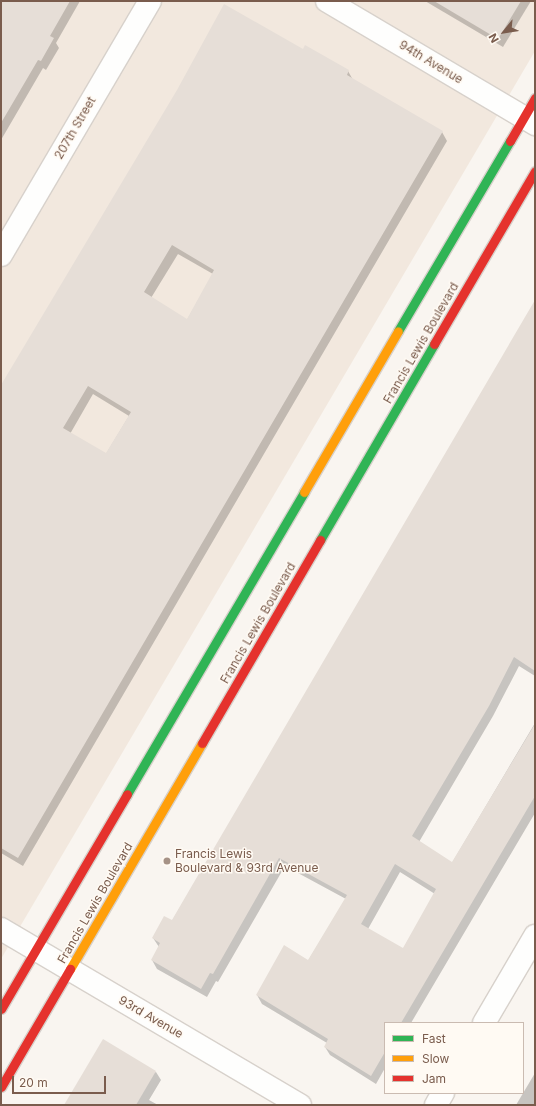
<!DOCTYPE html>
<style>
body{margin:0}
#map{position:relative;width:536px;height:1106px;overflow:hidden;background:#f9f5f0;font-family:Inter,sans-serif}
div>[style]{position:absolute}
[style*='--x']{left:calc(var(--x)*1px);top:calc(var(--y)*1px);width:calc(var(--w)*1px);rotate:calc(var(--a)*1deg)}
.residential>*{inset:0;background:#f2e8de}
.shadow>*{inset:0;background:#0003}
.building>*{inset:0;background:#e6ded7}
.roads{filter:drop-shadow(1px 0 #d7d1cb) drop-shadow(-1px 0 #d7d1cb) drop-shadow(0 1px #d7d1cb) drop-shadow(0 -1px #d7d1cb)}
.street>*{height:22px;margin:-11px;padding:0 11px;transform-origin:11px;border-radius:11px;background:#fefefd}
.fast>*{height:9px;margin:-4.5px;padding:0 4.5px;transform-origin:4.5px;border-radius:4.5px;background:#30b455}
.slow>*{height:9px;margin:-4.5px;padding:0 4.5px;transform-origin:4.5px;border-radius:4.5px;background:#ff9f0a}
.jam>*{height:9px;margin:-4.5px;padding:0 4.5px;transform-origin:4.5px;border-radius:4.5px;background:#e5322d}
.dots>*{width:11px;height:11px;translate:-50% -50%;box-sizing:border-box;border:2px solid #fffaf3;border-radius:50%}
span{translate:-50% -50%;white-space:nowrap;text-align:center;line-height:1.15;-webkit-text-stroke:3px #fffaf3;paint-order:stroke}
.street-label{font-size:12px;color:#7a5c4d}
.poi-label{font-size:12px;color:#7a5c4d}
.left{translate:0 -50%;text-align:left}
.frame{position:absolute;inset:0;border:2px solid #7a5c4d;pointer-events:none}
.legend{position:absolute;left:384px;top:1022px;width:140px;height:72px;box-sizing:border-box;background:#fffaf3;border:1px solid #cabbb1;margin:0;padding:5px 7px;list-style:none;font-size:12px;color:#7a5c4d}
.legend li{display:flex;align-items:center;gap:8px;height:20px}
.legend b{width:20px;border:1px solid #cabbb1}
.north{position:absolute;left:484px;top:12px;width:40px;height:40px;-webkit-text-stroke:3px #fffaf3;paint-order:stroke;rotate:240deg;font-size:11px;font-weight:700;line-height:16px;text-align:center;color:#7a5c4d}
.north::after{content:'';display:block;margin:auto;width:14px;height:18px;background:#7a5c4d;clip-path:polygon(50% 0,100% 100%,50% 72%,0 100%)}
.scale{position:absolute;left:12px;top:1076px;width:94px;height:18px;box-sizing:border-box;border:2px solid #7a5c4d;border-top:0;padding-left:5px;font-size:12px;line-height:14px;white-space:nowrap;color:#7a5c4d;-webkit-text-stroke:3px #fffaf3;paint-order:stroke}
</style>
<div id="map">
<div class="residential">
<i style="clip-path:polygon(1px 1px,535px 1px,535px 51px,1px 959px)"></i>
</div>
<div class="shadow">
<i style="clip-path:polygon(1px 1px,80px 1px,56px 43px,59px 48px,46px 70px,43px 68px,1px 140px)"></i>
<i style="clip-path:polygon(425px 1px,531px 1px,503px 47px)"></i>
<i style="clip-path:polygon(evenodd,303px 51px,348px 71px,353px 80px,442px 132px,447px 141px,23px 866px,1px 853px,1px 390px,303px 51px,178px 254px,213px 274px,187px 320px,151px 298px,178px 254px,303px 51px,93px 394px,129px 416px,106px 454px,70px 434px,93px 394px)"></i>
<i style="clip-path:polygon(evenodd,535px 305px,535px 676px,519px 666px,493px 716px,419px 842px,452px 863px,535px 723px,535px 813px,411px 1023px,385px 1023px,385px 1068px,376px 1084px,330px 1055px,325px 1047px,327px 1043px,262px 1004px,257px 995px,308px 961px,346px 899px,285px 866px,218px 982px,216px 981px,207px 997px,157px 969px,152px 960px,159px 947px,153px 938px,172px 921px,535px 305px,400px 872px,435px 894px,403px 949px,368px 929px,400px 872px)"></i>
<i style="clip-path:polygon(156px 1072px,161px 1080px,149px 1100px,158px 1105px,65px 1105px)"></i>
<i style="clip-path:polygon(535px 1073px,535px 1105px,516px 1105px)"></i>
</div>
<div class="building">
<i style="clip-path:polygon(1px 1px,70px 1px,50px 36px,54px 38px,41px 61px,38px 60px,1px 123px)"></i>
<i style="clip-path:polygon(434px 1px,521px 1px,498px 39px)"></i>
<i style="clip-path:polygon(evenodd,224px 4px,303px 49px,305px 45px,349px 70px,347px 75px,443px 131px,18px 858px,1px 848px,1px 385px,177px 90px,224px 4px,172px 245px,214px 270px,187px 319px,144px 292px,172px 245px,224px 4px,88px 386px,131px 412px,106px 453px,63px 428px,88px 386px)"></i>
<i style="clip-path:polygon(evenodd,535px 300px,535px 671px,514px 657px,489px 706px,412px 836px,452px 862px,535px 724px,535px 796px,401px 1023px,385px 1023px,385px 1052px,371px 1076px,324px 1047px,328px 1039px,256px 995px,284px 945px,308px 960px,347px 895px,279px 858px,213px 974px,210px 973px,201px 989px,151px 960px,160px 943px,152px 938px,164px 916px,172px 920px,190px 889px,535px 300px,395px 864px,436px 889px,403px 948px,361px 924px,395px 864px)"></i>
<i style="clip-path:polygon(103px 1039px,156px 1071px,136px 1105px,64px 1105px)"></i>
</div>
<div class="roads">
<div class="street">
<i style="--x:327;--y:1;--w:242;--a:30.6"></i>
<i style="--x:1;--y:255;--w:294;--a:-59.6"></i>
<i style="--x:1;--y:929;--w:347;--a:30.5"></i>
<i style="--x:484;--y:1023;--w:101;--a:-59.6"></i>
<i style="--x:436;--y:1105;--w:14;--a:-60"></i>
</div>
<div class="fast">
<i style="--x:398;--y:331;--w:221;--a:-59.5"></i>
<i style="--x:320;--y:540;--w:227;--a:-59.8"></i>
<i style="--x:127;--y:794;--w:350;--a:-59.6"></i>
</div>
<div class="slow">
<i style="--x:304;--y:492;--w:186;--a:-59.7"></i>
<i style="--x:70;--y:969;--w:262;--a:-59.7"></i>
</div>
<div class="jam">
<i style="--x:510;--y:141;--w:50;--a:-59.8"></i>
<i style="--x:434;--y:344;--w:200;--a:-59.7"></i>
<i style="--x:202;--y:743;--w:235;--a:-59.8"></i>
<i style="--x:1;--y:1009;--w:249;--a:-59.6"></i>
<i style="--x:1;--y:1087;--w:137;--a:-59.7"></i>
</div>
</div>
<div class="dots">
<i style="left:167px;top:861px;background:#a69286"></i>
</div>
<div class="street-label">
<span style="left:431px;top:62px;rotate:31deg">94th Avenue</span>
<span style="left:75px;top:128px;rotate:-60deg">207th Street</span>
<span style="left:421px;top:343px;rotate:-60deg">Francis Lewis Boulevard</span>
<span style="left:258px;top:623px;rotate:-60deg">Francis Lewis Boulevard</span>
<span style="left:95px;top:903px;rotate:-60deg">Francis Lewis Boulevard</span>
<span style="left:151px;top:1017px;rotate:30deg">93rd Avenue</span>
</div>
<div class="poi-label">
<span class="left" style="left:175px;top:861px">Francis Lewis<br>Boulevard &amp; 93rd Avenue</span>
</div>
<div class="frame"></div>
<ul class="legend">
<li><b style="height:5px;background:#30b455"></b>Fast</li>
<li><b style="height:5px;background:#ff9f0a"></b>Slow</li>
<li><b style="height:5px;background:#e5322d"></b>Jam</li>
</ul>
<div class="north">N</div>
<div class="scale">20 m</div>
</div>
